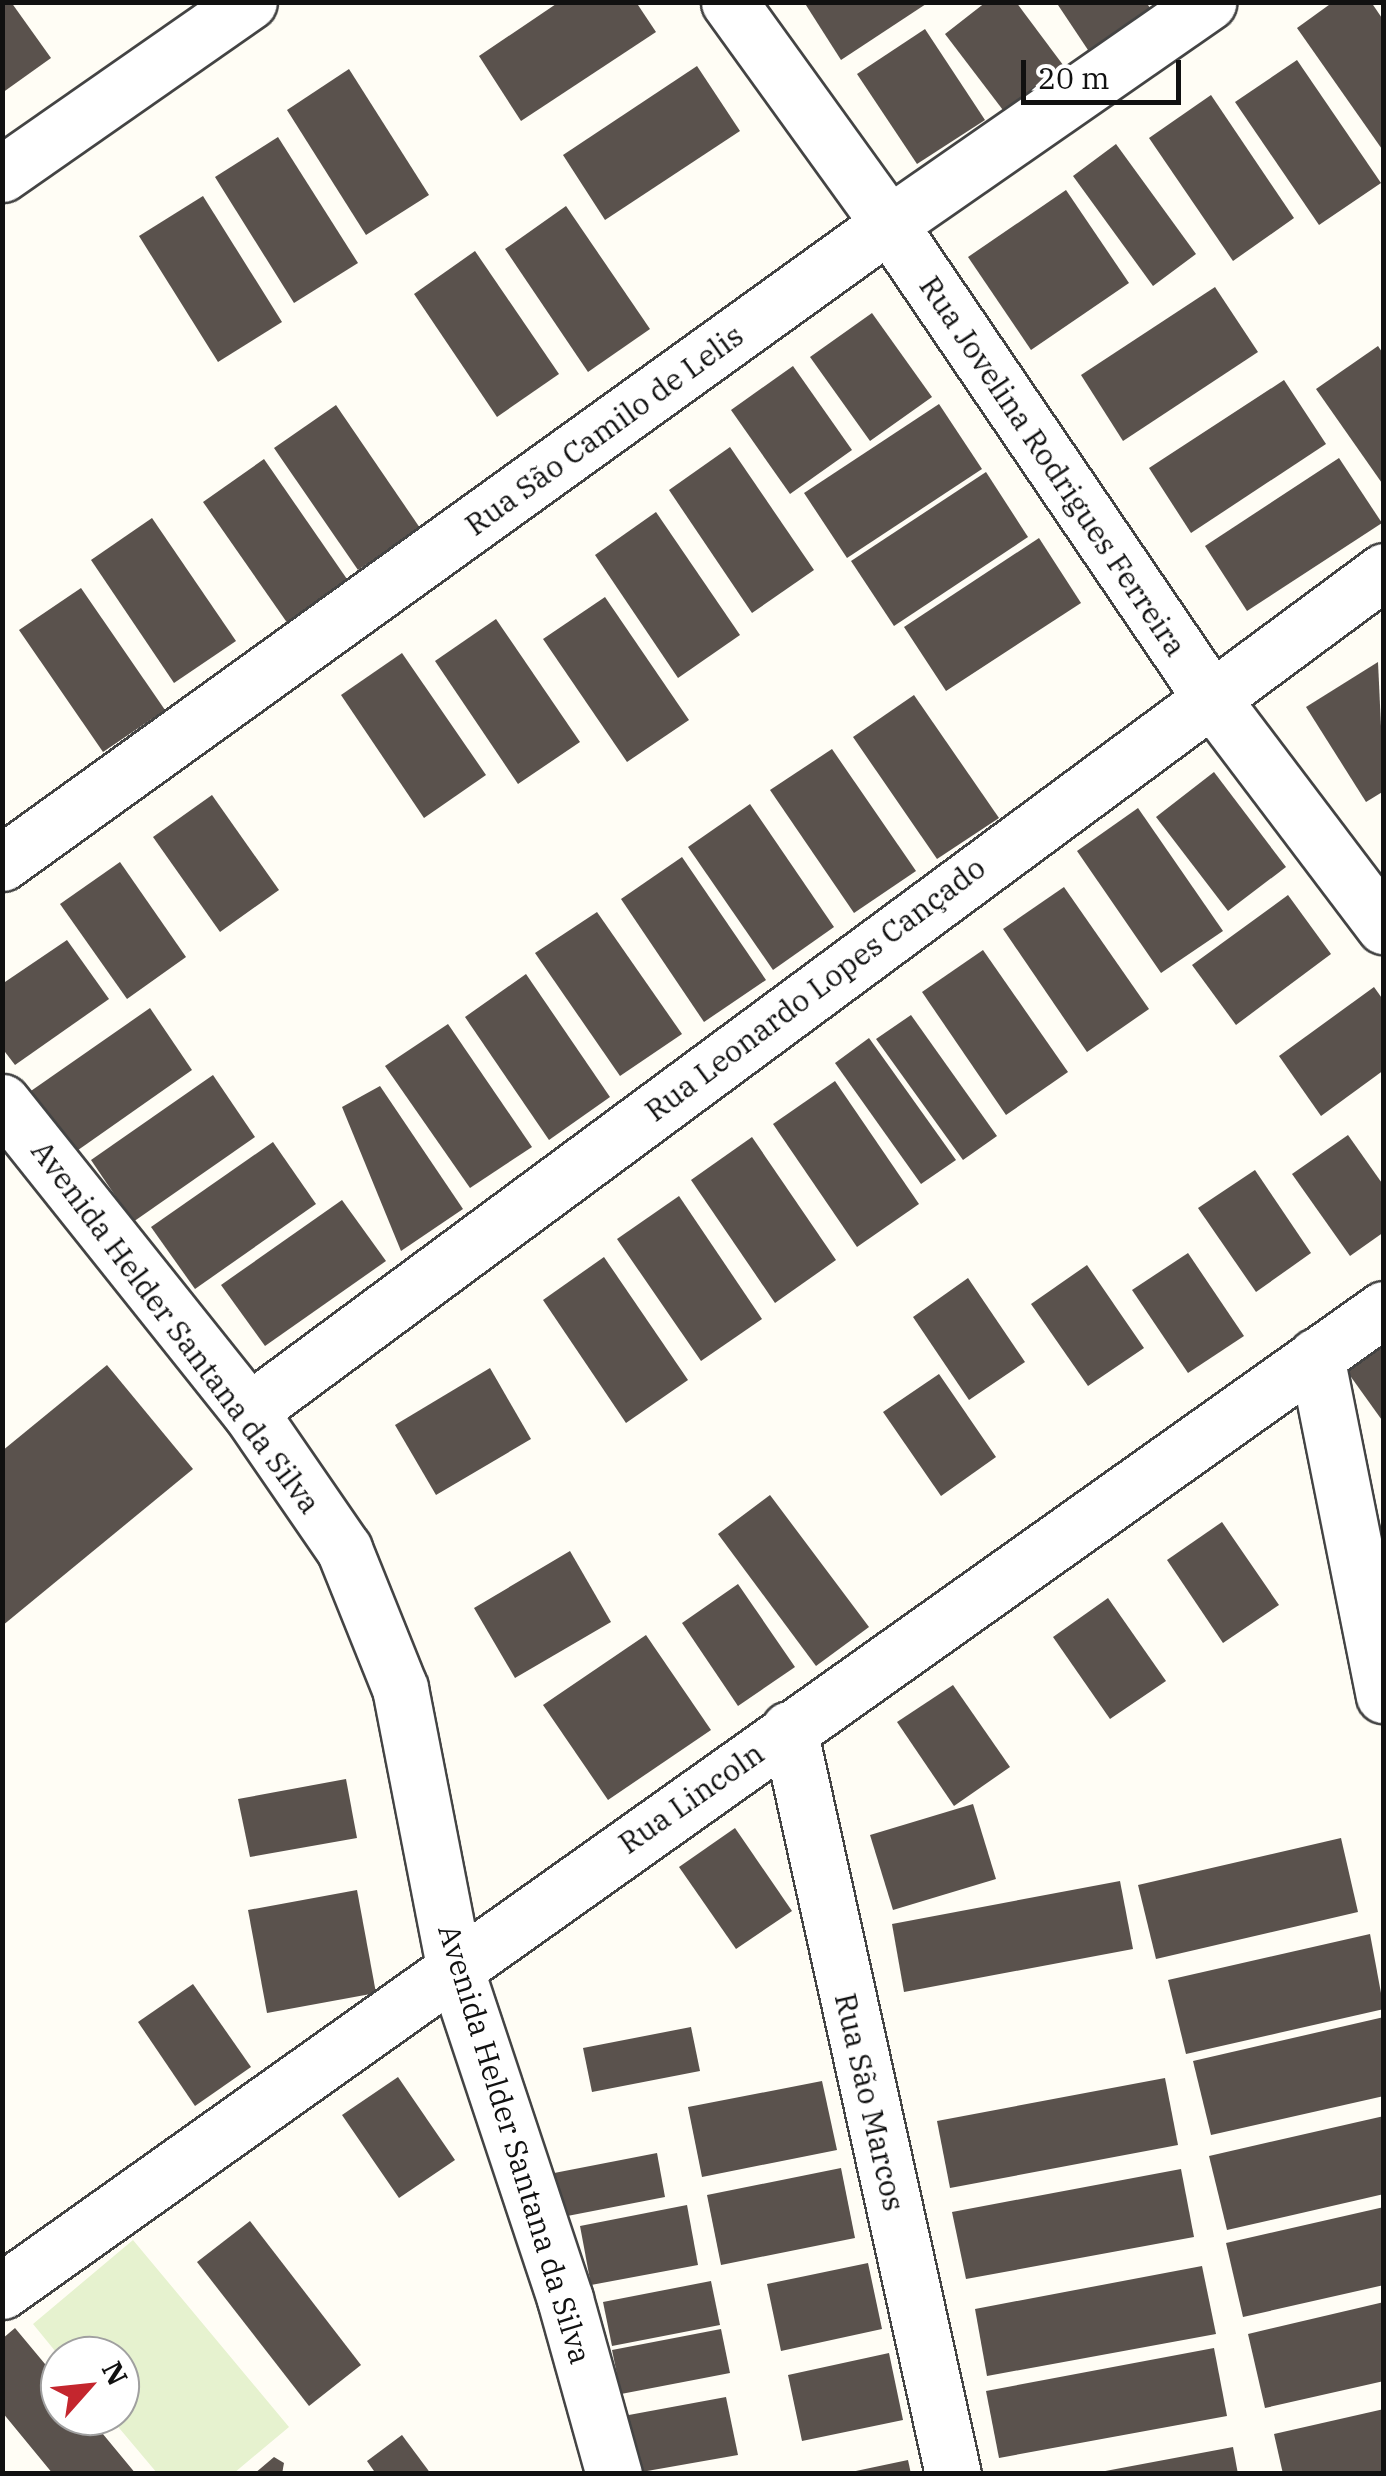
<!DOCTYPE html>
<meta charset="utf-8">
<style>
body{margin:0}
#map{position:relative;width:1386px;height:2476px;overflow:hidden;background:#fffdf5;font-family:"IBM Plex Serif",serif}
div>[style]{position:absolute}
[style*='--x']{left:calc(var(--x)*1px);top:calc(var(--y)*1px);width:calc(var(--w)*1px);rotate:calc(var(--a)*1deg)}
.pitch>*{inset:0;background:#e6f2cf}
.building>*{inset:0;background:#5a524d}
.roads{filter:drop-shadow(2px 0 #444) drop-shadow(-2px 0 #444) drop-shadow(0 2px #444) drop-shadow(0 -2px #444)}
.minor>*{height:55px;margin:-27.5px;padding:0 27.5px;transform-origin:27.5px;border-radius:27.5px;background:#fff}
span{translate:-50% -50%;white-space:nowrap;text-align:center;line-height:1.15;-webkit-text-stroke:10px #fff;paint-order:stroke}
.street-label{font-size:30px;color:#111}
.frame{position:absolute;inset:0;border:5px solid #111;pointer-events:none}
.north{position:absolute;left:40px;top:2336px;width:100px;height:100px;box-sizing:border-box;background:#fff;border:2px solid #a0a0a0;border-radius:50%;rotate:63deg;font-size:28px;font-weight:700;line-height:40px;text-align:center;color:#111}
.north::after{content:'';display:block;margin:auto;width:35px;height:45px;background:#c4262e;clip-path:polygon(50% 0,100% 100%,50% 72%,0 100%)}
.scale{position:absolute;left:1021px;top:60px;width:160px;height:45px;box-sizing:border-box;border:5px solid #111;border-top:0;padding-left:12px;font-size:30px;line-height:35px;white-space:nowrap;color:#111;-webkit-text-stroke:8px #fff;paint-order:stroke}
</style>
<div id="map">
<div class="pitch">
<i style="clip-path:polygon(133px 2240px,289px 2427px,234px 2473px,157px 2473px,109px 2416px,120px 2416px,120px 2356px,60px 2357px,33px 2324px)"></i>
</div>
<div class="building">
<i style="clip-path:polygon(2px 2px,11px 2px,51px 58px,2px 93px)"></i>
<i style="clip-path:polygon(559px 2px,636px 2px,656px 32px,521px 121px,479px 56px)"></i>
<i style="clip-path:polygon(804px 2px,929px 2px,841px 60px)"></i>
<i style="clip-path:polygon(986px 2px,1016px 2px,1069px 73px,1009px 118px,945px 34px)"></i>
<i style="clip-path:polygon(1056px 2px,1146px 2px,1160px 23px,1098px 65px)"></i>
<i style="clip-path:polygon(1333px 2px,1371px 2px,1384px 21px,1384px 152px,1297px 28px)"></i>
<i style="clip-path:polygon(925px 29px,985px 120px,917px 164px,857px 74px)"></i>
<i style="clip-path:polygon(1297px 60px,1381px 183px,1319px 225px,1235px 102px)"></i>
<i style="clip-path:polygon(697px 66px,740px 131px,605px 220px,563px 155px)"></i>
<i style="clip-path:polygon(349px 69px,429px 195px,366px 235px,287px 110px)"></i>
<i style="clip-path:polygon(1211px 95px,1294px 218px,1233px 261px,1149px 138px)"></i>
<i style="clip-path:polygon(278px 137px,358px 263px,294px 303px,215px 177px)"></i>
<i style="clip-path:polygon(1116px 144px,1196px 254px,1153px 286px,1073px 176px)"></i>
<i style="clip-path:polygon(1066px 190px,1129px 283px,1031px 350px,968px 257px)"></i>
<i style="clip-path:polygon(203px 196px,282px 322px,218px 362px,139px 236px)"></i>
<i style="clip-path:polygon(566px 206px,650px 329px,588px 372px,505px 249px)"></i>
<i style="clip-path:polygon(475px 251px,559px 374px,497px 417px,414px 294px)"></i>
<i style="clip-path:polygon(1215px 287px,1258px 352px,1123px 441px,1081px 375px)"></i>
<i style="clip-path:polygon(872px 313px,932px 397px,870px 441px,810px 357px)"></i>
<i style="clip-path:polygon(1378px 346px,1384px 355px,1384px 486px,1316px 389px)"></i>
<i style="clip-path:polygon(793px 366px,852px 450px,790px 494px,731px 410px)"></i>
<i style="clip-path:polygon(1284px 380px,1326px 444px,1191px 533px,1149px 468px)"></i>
<i style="clip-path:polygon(939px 404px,982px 469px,847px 558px,804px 493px)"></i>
<i style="clip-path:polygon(336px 405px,420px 528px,358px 570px,274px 448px)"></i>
<i style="clip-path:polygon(730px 447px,814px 570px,752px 613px,669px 490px)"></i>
<i style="clip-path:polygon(1339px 458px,1382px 523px,1247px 611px,1205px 546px)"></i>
<i style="clip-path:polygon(264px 459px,349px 582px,288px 624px,203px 502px)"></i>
<i style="clip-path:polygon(986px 472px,1028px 537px,894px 626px,851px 561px)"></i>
<i style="clip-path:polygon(656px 512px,740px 635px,678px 678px,595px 555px)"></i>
<i style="clip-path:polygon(152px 518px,236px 641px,174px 683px,91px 560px)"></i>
<i style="clip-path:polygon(1039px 538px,1081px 603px,946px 691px,904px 627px)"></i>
<i style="clip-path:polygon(81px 588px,165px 710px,103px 752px,19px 630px)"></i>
<i style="clip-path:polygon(605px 597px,689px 720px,627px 762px,543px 639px)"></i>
<i style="clip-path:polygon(496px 619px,580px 742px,518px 784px,435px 661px)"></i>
<i style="clip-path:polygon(402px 653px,486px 775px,424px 818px,341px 695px)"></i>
<i style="clip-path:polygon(1378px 662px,1384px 791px,1366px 802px,1306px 707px)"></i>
<i style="clip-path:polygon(914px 695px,999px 818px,937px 859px,853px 737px)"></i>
<i style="clip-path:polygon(832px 749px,916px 871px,854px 913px,770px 790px)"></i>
<i style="clip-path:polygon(1214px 772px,1286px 867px,1228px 911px,1156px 817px)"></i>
<i style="clip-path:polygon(212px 795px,279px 890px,220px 932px,153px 837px)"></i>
<i style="clip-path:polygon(750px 804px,834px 927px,773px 970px,688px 847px)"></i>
<i style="clip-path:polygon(1138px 808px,1223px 931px,1161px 973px,1077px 851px)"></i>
<i style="clip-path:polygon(682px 857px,766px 980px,704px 1022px,621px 899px)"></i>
<i style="clip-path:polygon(120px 862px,186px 957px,127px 999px,60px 904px)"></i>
<i style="clip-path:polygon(1064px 887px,1149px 1009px,1087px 1052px,1003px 929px)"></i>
<i style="clip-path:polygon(1288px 895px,1331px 954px,1236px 1025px,1192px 965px)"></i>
<i style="clip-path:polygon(597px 912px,682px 1034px,620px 1076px,535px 953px)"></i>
<i style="clip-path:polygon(67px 940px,109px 999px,15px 1065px,2px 1048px,2px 984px)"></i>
<i style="clip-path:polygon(983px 950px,1068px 1072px,1006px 1115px,922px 992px)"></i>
<i style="clip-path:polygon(526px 974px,610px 1097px,549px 1140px,465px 1017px)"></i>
<i style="clip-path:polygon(1374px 987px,1384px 1001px,1384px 1070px,1321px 1116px,1279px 1056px)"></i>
<i style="clip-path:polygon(150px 1008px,192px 1070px,71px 1155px,28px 1093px)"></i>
<i style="clip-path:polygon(911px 1015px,997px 1136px,963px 1160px,876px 1039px)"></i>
<i style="clip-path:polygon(448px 1024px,532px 1147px,470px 1188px,385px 1066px)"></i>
<i style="clip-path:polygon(869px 1038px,956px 1160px,921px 1184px,835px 1063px)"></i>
<i style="clip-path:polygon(213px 1075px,255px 1137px,133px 1222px,91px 1160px)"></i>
<i style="clip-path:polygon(835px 1081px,919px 1204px,857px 1247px,773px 1124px)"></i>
<i style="clip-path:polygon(380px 1086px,463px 1209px,401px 1251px,342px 1107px)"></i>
<i style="clip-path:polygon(1348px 1135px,1384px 1186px,1384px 1232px,1350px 1256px,1292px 1174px)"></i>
<i style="clip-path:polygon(752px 1137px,836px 1260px,775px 1303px,691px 1180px)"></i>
<i style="clip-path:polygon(273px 1142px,316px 1204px,195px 1289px,151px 1227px)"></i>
<i style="clip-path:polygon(1255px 1170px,1311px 1253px,1256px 1292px,1198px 1208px)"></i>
<i style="clip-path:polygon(679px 1196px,762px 1319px,701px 1361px,617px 1239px)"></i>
<i style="clip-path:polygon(342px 1200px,386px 1261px,265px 1346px,221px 1285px)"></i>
<i style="clip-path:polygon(1188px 1253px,1244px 1336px,1188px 1373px,1132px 1290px)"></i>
<i style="clip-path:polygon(604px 1257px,688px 1380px,626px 1423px,543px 1300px)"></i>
<i style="clip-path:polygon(1087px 1265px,1144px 1348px,1088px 1386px,1031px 1304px)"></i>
<i style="clip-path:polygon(968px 1278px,1025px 1362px,969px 1400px,913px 1317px)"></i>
<i style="clip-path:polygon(1384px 1344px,1384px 1423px,1346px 1370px)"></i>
<i style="clip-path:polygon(107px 1365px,193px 1469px,2px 1626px,2px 1451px)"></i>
<i style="clip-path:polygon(490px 1368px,531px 1439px,436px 1495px,395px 1425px)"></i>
<i style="clip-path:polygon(939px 1374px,996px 1457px,941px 1496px,883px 1412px)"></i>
<i style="clip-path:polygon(770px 1495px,869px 1627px,816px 1666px,718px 1534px)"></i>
<i style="clip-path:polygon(1222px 1522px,1279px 1605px,1223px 1643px,1167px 1560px)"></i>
<i style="clip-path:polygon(570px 1551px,611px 1622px,515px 1678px,474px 1608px)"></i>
<i style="clip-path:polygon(738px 1584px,795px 1667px,738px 1706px,682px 1623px)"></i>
<i style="clip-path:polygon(1108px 1598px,1166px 1681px,1110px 1719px,1053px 1637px)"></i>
<i style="clip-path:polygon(646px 1635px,711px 1730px,608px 1800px,543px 1705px)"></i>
<i style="clip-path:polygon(953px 1685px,1010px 1767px,954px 1806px,897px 1722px)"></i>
<i style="clip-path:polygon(346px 1779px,357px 1838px,250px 1857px,238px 1799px)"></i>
<i style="clip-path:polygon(973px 1804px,996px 1879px,893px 1910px,870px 1835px)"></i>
<i style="clip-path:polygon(735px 1828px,792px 1911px,736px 1949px,679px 1867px)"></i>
<i style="clip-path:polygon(1341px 1838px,1358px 1912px,1156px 1959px,1138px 1885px)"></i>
<i style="clip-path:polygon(1120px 1881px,1133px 1949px,904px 1992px,892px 1924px)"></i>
<i style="clip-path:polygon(357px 1890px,376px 1993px,267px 2013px,248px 1910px)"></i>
<i style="clip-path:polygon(1370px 1934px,1384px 2009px,1186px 2054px,1168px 1980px)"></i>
<i style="clip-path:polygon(193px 1984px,251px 2067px,195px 2106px,138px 2022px)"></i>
<i style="clip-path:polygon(1384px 2017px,1384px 2096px,1211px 2135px,1193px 2061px)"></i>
<i style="clip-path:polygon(691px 2027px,700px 2071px,592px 2092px,583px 2048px)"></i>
<i style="clip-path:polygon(398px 2077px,455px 2160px,399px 2198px,342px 2115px)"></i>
<i style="clip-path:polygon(1165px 2078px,1178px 2145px,950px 2188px,937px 2121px)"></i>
<i style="clip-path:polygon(822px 2081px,837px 2150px,702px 2177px,688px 2107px)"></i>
<i style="clip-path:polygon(1384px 2116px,1384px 2194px,1227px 2230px,1209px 2156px)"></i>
<i style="clip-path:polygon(657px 2153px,665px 2197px,557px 2218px,549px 2174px)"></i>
<i style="clip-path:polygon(841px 2168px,855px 2238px,721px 2265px,707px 2195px)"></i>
<i style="clip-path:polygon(1181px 2169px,1194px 2237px,966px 2279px,952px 2212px)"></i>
<i style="clip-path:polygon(687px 2205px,698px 2265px,591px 2285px,580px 2226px)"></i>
<i style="clip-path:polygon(1384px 2207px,1384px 2285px,1243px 2317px,1226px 2243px)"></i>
<i style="clip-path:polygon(250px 2221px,361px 2365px,309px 2406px,197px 2262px)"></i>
<i style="clip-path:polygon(868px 2263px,882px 2329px,781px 2351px,767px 2284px)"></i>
<i style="clip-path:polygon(1202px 2266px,1216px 2334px,987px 2376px,975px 2309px)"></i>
<i style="clip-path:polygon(711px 2281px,720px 2325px,612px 2346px,603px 2302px)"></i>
<i style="clip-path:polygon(1384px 2302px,1384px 2381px,1265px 2408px,1248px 2334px)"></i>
<i style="clip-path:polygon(15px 2328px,60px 2382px,60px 2416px,88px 2416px,136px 2474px,53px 2474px,2px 2412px,2px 2339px)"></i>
<i style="clip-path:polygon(721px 2329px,730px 2373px,621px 2394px,612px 2350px)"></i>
<i style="clip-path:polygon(1214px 2348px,1227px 2416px,999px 2458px,986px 2391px)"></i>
<i style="clip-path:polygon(889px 2353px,903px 2420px,802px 2441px,788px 2375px)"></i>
<i style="clip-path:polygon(726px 2397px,738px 2455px,630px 2474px,618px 2417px)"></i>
<i style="clip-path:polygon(1384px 2409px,1384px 2474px,1283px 2474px,1274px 2434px)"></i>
<i style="clip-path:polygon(402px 2435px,431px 2474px,376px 2474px,367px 2461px)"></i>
<i style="clip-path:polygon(1233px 2447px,1238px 2474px,1100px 2474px,1100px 2472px)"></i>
<i style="clip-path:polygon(274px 2457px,284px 2463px,282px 2474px,254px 2474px)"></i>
<i style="clip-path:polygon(908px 2460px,911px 2474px,852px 2474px,851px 2472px)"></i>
</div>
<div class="roads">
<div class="minor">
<i style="--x:729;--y:2;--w:274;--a:54.2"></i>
<i style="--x:889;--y:224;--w:569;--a:55.81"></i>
<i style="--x:1209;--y:695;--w:290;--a:52.9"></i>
<i style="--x:2;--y:174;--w:301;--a:-34.9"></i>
<i style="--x:2;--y:863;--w:1093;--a:-35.77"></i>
<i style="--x:889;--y:224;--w:389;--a:-34.8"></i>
<i style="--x:2;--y:1102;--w:396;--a:51.4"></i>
<i style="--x:249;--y:1411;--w:168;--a:55.5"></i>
<i style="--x:344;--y:1549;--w:150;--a:68.1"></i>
<i style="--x:400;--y:1688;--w:282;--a:79"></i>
<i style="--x:454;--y:1965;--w:352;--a:71.6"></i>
<i style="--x:565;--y:2299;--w:182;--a:74.4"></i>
<i style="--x:1316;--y:1356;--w:346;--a:78.7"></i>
<i style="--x:249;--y:1411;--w:1412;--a:-36.5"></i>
<i style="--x:789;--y:1729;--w:763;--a:77.59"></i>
<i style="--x:2;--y:2291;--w:1695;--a:-35.4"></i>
</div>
</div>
<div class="street-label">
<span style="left:604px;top:430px;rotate:-36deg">Rua São Camilo de Lelis</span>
<span style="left:1053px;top:466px;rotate:56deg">Rua Jovelina Rodrigues Ferreira</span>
<span style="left:815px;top:989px;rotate:-37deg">Rua Leonardo Lopes Cançado</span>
<span style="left:176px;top:1327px;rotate:53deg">Avenida Helder Santana da Silva</span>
<span style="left:691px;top:1798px;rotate:-35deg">Rua Lincoln</span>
<span style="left:870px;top:2102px;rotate:77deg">Rua São Marcos</span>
<span style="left:515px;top:2144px;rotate:73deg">Avenida Helder Santana da Silva</span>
</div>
<div class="frame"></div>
<div class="north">N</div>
<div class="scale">20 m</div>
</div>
